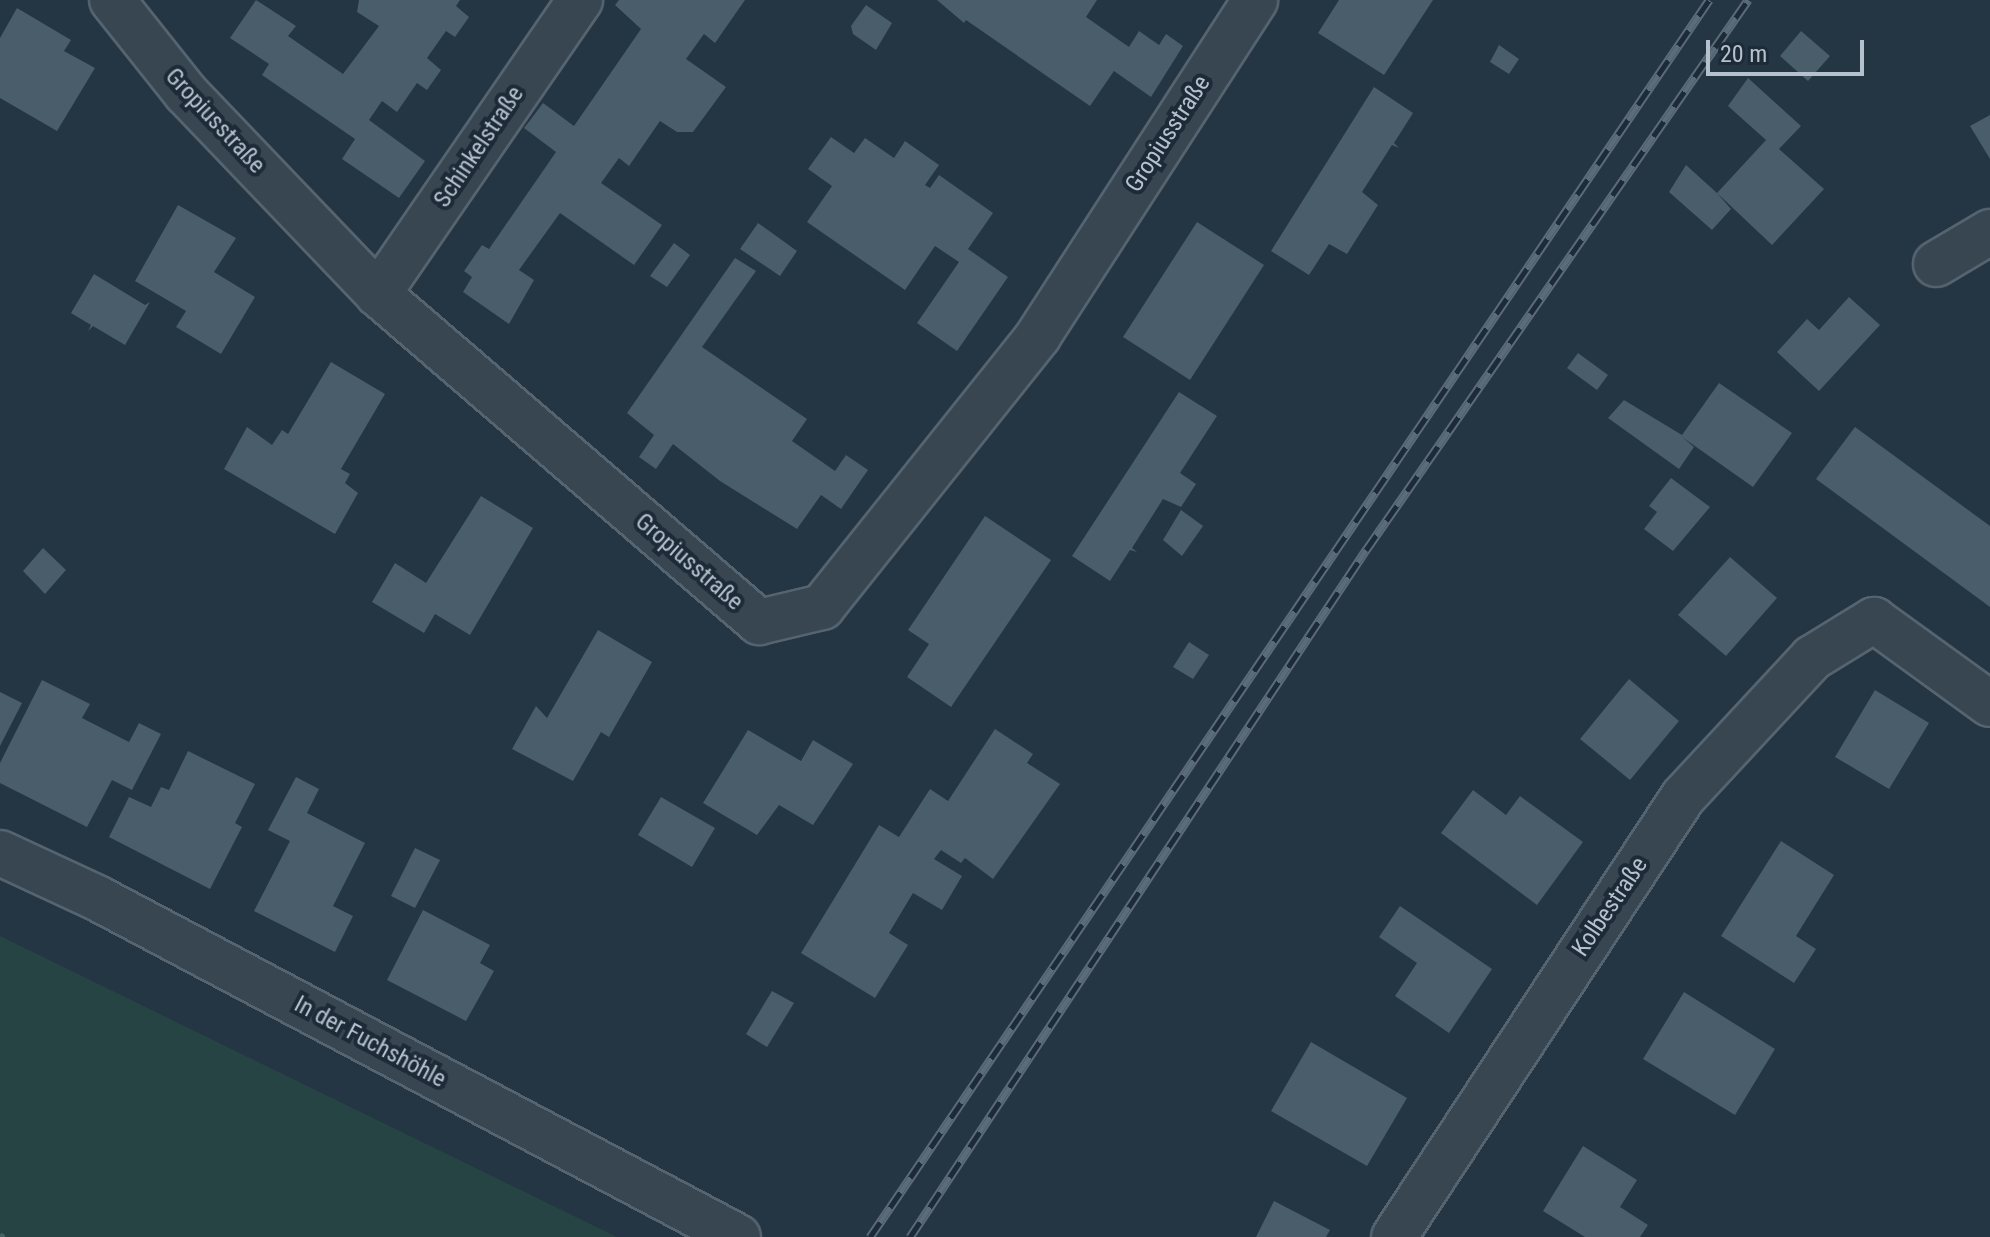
<!DOCTYPE html>
<meta charset="utf-8">
<style>
body{margin:0}
#map{position:relative;width:1990px;height:1237px;overflow:hidden;background:#243543;font-family:"Roboto Condensed",sans-serif}
div>[style]{position:absolute}
[style*='--x']{left:calc(var(--x)*1px);top:calc(var(--y)*1px);width:calc(var(--w)*1px);rotate:calc(var(--a)*1deg)}
.green>*{inset:0;background:#264443}
.building>*{inset:0;background:#495d6b}
.path>*{height:5px;margin-top:-2.5px;transform-origin:0;background:repeating-linear-gradient(90deg,#466161 0 6px,transparent 0 12px)}
.roads{filter:drop-shadow(2px 0 #56646f) drop-shadow(-2px 0 #56646f) drop-shadow(0 2px #56646f) drop-shadow(0 -2px #56646f)}
.minor>*{height:44px;margin:-22px;padding:0 22px;transform-origin:22px;border-radius:22px;background:#384652}
.rail>*{height:9px;margin-top:-4.5px;transform-origin:0;background:repeating-linear-gradient(90deg,#1d2b38 0 18px,#5a6b7a 0 36px);box-sizing:border-box;border-block:2px solid #5a6b7a}
span{translate:-50% -50%;white-space:nowrap;text-align:center;line-height:1.15;-webkit-text-stroke:8px #1d2b38;paint-order:stroke}
.street-label{font-size:24px;color:#b5c1cc}
.scale{position:absolute;left:1706px;top:40px;width:158px;height:36px;box-sizing:border-box;border:4px solid #b5c1cc;border-top:0;padding-left:10px;font-size:24px;line-height:28px;white-space:nowrap;color:#b5c1cc;-webkit-text-stroke:6px #1d2b38;paint-order:stroke}
</style>
<div id="map">
<div class="green">
<i style="clip-path:polygon(0 936px,617px 1237px,0 1237px)"></i>
</div>
<div class="building">
<i style="clip-path:polygon(256px 0,296px 26px,288px 36px,343px 74px,379px 26px,357px 12px,359px 0,460px 0,456px 6px,469px 17px,455px 37px,446px 31px,427px 58px,441px 70px,427px 90px,417px 83px,397px 112px,382px 101px,369px 120px,425px 161px,399px 198px,342px 159px,355px 139px,262px 75px,269px 64px,230px 38px)"></i>
<i style="clip-path:polygon(619px 0,745px 0,715px 43px,704px 34px,686px 59px,726px 87px,693px 132px,677px 132px,660px 121px,629px 166px,619px 158px,601px 183px,662px 225px,634px 265px,560px 213px,519px 270px,534px 280px,509px 324px,463px 292px,472px 277px,464px 271px,482px 245px,489px 249px,556px 152px,524px 128px,528px 123px,543px 103px,574px 126px,641px 29px,615px 5px)"></i>
<i style="clip-path:polygon(937px 0,1097px 0,1086px 17px,1129px 47px,1139px 31px,1159px 45px,1166px 34px,1183px 46px,1151px 97px,1114px 71px,1090px 106px,966px 20px,964px 23px)"></i>
<i style="clip-path:polygon(1339px 0,1433px 0,1384px 75px,1318px 33px)"></i>
<i style="clip-path:polygon(866px 5px,892px 23px,876px 50px,853px 34px,851px 26px)"></i>
<i style="clip-path:polygon(17px 8px,71px 40px,64px 51px,95px 68px,57px 131px,0 98px,0 38px)"></i>
<i style="clip-path:polygon(1801px 31px,1830px 56px,1808px 81px,1780px 56px)"></i>
<i style="clip-path:polygon(1499px 45px,1519px 59px,1509px 74px,1490px 62px)"></i>
<i style="clip-path:polygon(1748px 78px,1801px 126px,1779px 149px,1824px 189px,1772px 245px,1717px 193px,1731px 209px,1712px 230px,1669px 192px,1686px 165px,1717px 193px,1766px 140px,1728px 106px)"></i>
<i style="clip-path:polygon(1374px 87px,1413px 113px,1394px 143px,1399px 148px,1392px 145px,1362px 192px,1378px 205px,1347px 254px,1329px 244px,1309px 275px,1271px 251px)"></i>
<i style="clip-path:polygon(1990px 115px,1990px 159px,1970px 126px)"></i>
<i style="clip-path:polygon(831px 137px,854px 153px,865px 138px,894px 158px,905px 141px,939px 165px,925px 185px,930px 188px,939px 175px,993px 213px,968px 249px,1008px 277px,957px 351px,917px 323px,959px 262px,935px 246px,905px 290px,807px 222px,832px 186px,808px 169px)"></i>
<i style="clip-path:polygon(178px 205px,236px 238px,214px 272px,255px 297px,221px 354px,176px 327px,186px 311px,135px 281px)"></i>
<i style="clip-path:polygon(1197px 222px,1264px 265px,1190px 380px,1123px 337px)"></i>
<i style="clip-path:polygon(758px 223px,797px 251px,780px 276px,740px 249px)"></i>
<i style="clip-path:polygon(674px 243px,690px 255px,667px 287px,650px 276px)"></i>
<i style="clip-path:polygon(735px 258px,756px 271px,702px 347px,807px 419px,792px 441px,835px 471px,846px 455px,868px 470px,841px 509px,821px 495px,797px 529px,720px 481px,673px 444px,656px 469px,639px 457px,654px 435px,627px 413px)"></i>
<i style="clip-path:polygon(94px 274px,145px 305px,150px 302px,125px 345px,93px 326px,88px 331px,91px 325px,71px 313px)"></i>
<i style="clip-path:polygon(1849px 297px,1880px 325px,1819px 391px,1777px 352px,1807px 319px,1819px 330px)"></i>
<i style="clip-path:polygon(1578px 353px,1608px 375px,1597px 390px,1567px 368px)"></i>
<i style="clip-path:polygon(331px 362px,385px 394px,341px 469px,350px 474px,345px 483px,358px 493px,335px 534px,224px 469px,247px 427px,272px 445px,282px 430px,288px 434px)"></i>
<i style="clip-path:polygon(1719px 383px,1792px 433px,1753px 487px,1682px 437px,1694px 447px,1679px 469px,1608px 418px,1624px 400px,1682px 435px)"></i>
<i style="clip-path:polygon(1179px 392px,1217px 416px,1180px 473px,1196px 484px,1181px 507px,1163px 499px,1132px 548px,1137px 552px,1130px 550px,1110px 581px,1072px 556px)"></i>
<i style="clip-path:polygon(1855px 427px,1990px 526px,1990px 607px,1816px 479px)"></i>
<i style="clip-path:polygon(1671px 478px,1710px 507px,1673px 551px,1644px 529px,1657px 512px,1649px 506px)"></i>
<i style="clip-path:polygon(481px 496px,533px 528px,470px 635px,435px 614px,424px 633px,372px 602px,395px 563px,426px 583px)"></i>
<i style="clip-path:polygon(1181px 510px,1203px 526px,1182px 556px,1163px 540px)"></i>
<i style="clip-path:polygon(985px 516px,1051px 560px,951px 707px,907px 677px,929px 644px,908px 630px)"></i>
<i style="clip-path:polygon(43px 548px,66px 570px,45px 594px,23px 571px)"></i>
<i style="clip-path:polygon(1730px 557px,1777px 598px,1726px 656px,1678px 615px)"></i>
<i style="clip-path:polygon(598px 630px,652px 662px,609px 737px,601px 732px,573px 781px,512px 749px,536px 706px,547px 718px)"></i>
<i style="clip-path:polygon(1189px 642px,1209px 655px,1193px 679px,1173px 667px)"></i>
<i style="clip-path:polygon(1629px 679px,1679px 721px,1630px 780px,1580px 739px)"></i>
<i style="clip-path:polygon(42px 680px,90px 704px,82px 718px,129px 742px,139px 723px,161px 734px,132px 790px,112px 780px,87px 827px,0 783px,0 763px)"></i>
<i style="clip-path:polygon(1875px 690px,1929px 723px,1889px 789px,1835px 757px)"></i>
<i style="clip-path:polygon(0 692px,22px 703px,0 746px)"></i>
<i style="clip-path:polygon(995px 729px,1033px 754px,1027px 763px,1060px 784px,993px 879px,965px 858px,961px 863px,941px 850px,934px 859px,962px 876px,942px 910px,913px 893px,889px 933px,908px 945px,875px 998px,801px 953px,879px 825px,899px 837px,930px 789px,948px 801px)"></i>
<i style="clip-path:polygon(748px 730px,801px 761px,813px 740px,853px 764px,813px 825px,779px 805px,757px 835px,703px 803px)"></i>
<i style="clip-path:polygon(188px 751px,255px 784px,235px 823px,242px 827px,210px 889px,109px 837px,129px 797px,151px 807px,161px 787px,169px 790px)"></i>
<i style="clip-path:polygon(296px 777px,319px 789px,307px 813px,365px 843px,333px 906px,353px 916px,335px 952px,254px 911px,290px 841px,268px 830px)"></i>
<i style="clip-path:polygon(1473px 790px,1506px 815px,1520px 796px,1583px 842px,1537px 905px,1441px 833px)"></i>
<i style="clip-path:polygon(661px 797px,715px 828px,692px 867px,638px 835px)"></i>
<i style="clip-path:polygon(1781px 841px,1834px 875px,1796px 936px,1816px 949px,1794px 983px,1721px 936px)"></i>
<i style="clip-path:polygon(415px 848px,440px 860px,415px 908px,391px 896px)"></i>
<i style="clip-path:polygon(1400px 906px,1492px 969px,1449px 1033px,1395px 996px,1417px 963px,1379px 937px)"></i>
<i style="clip-path:polygon(423px 910px,490px 945px,480px 963px,494px 971px,466px 1021px,387px 980px)"></i>
<i style="clip-path:polygon(772px 991px,794px 1003px,767px 1047px,746px 1034px)"></i>
<i style="clip-path:polygon(1684px 992px,1775px 1049px,1735px 1115px,1643px 1059px)"></i>
<i style="clip-path:polygon(1311px 1042px,1407px 1098px,1367px 1166px,1271px 1111px)"></i>
<i style="clip-path:polygon(1583px 1146px,1637px 1180px,1620px 1207px,1648px 1225px,1640px 1237px,1585px 1237px,1543px 1211px)"></i>
<i style="clip-path:polygon(1274px 1201px,1330px 1230px,1326px 1237px,1256px 1237px)"></i>
</div>
<div class="path">
<i style="--x:0;--y:1234;--w:5;--a:37"></i>
</div>
<div class="roads">
<div class="minor">
<i style="--x:112;--y:0;--w:119;--a:51.5"></i>
<i style="--x:186;--y:93;--w:278;--a:46.3"></i>
<i style="--x:378;--y:294;--w:503;--a:40.72"></i>
<i style="--x:759;--y:622;--w:65;--a:-13.4"></i>
<i style="--x:822;--y:607;--w:347;--a:-51.4"></i>
<i style="--x:1038;--y:336;--w:400;--a:-57.1"></i>
<i style="--x:1936;--y:264;--w:63;--a:-30.7"></i>
<i style="--x:378;--y:294;--w:357;--a:-55.5"></i>
<i style="--x:0;--y:853;--w:107;--a:24.9"></i>
<i style="--x:97;--y:898;--w:725;--a:27.87"></i>
<i style="--x:1394;--y:1237;--w:526;--a:-56.7"></i>
<i style="--x:1683;--y:797;--w:190;--a:-47.1"></i>
<i style="--x:1812;--y:658;--w:73;--a:-31.5"></i>
<i style="--x:1874;--y:620;--w:143;--a:35.9"></i>
</div>
</div>
<div class="rail">
<i style="--x:870;--y:1237;--w:1495;--a:-55.85"></i>
<i style="--x:910;--y:1237;--w:825;--a:-56.43"></i>
<i style="--x:1366;--y:550;--w:670;--a:-55.22"></i>
</div>
<div class="street-label">
<span style="left:215px;top:121px;rotate:47deg">Gropiusstraße</span>
<span style="left:1168px;top:134px;rotate:-57deg">Gropiusstraße</span>
<span style="left:479px;top:147px;rotate:-56deg">Schinkelstraße</span>
<span style="left:689px;top:562px;rotate:41deg">Gropiusstraße</span>
<span style="left:1610px;top:907px;rotate:-56deg">Kolbestraße</span>
<span style="left:370px;top:1042px;rotate:28deg">In der Fuchshöhle</span>
</div>
<div class="scale">20 m</div>
</div>
